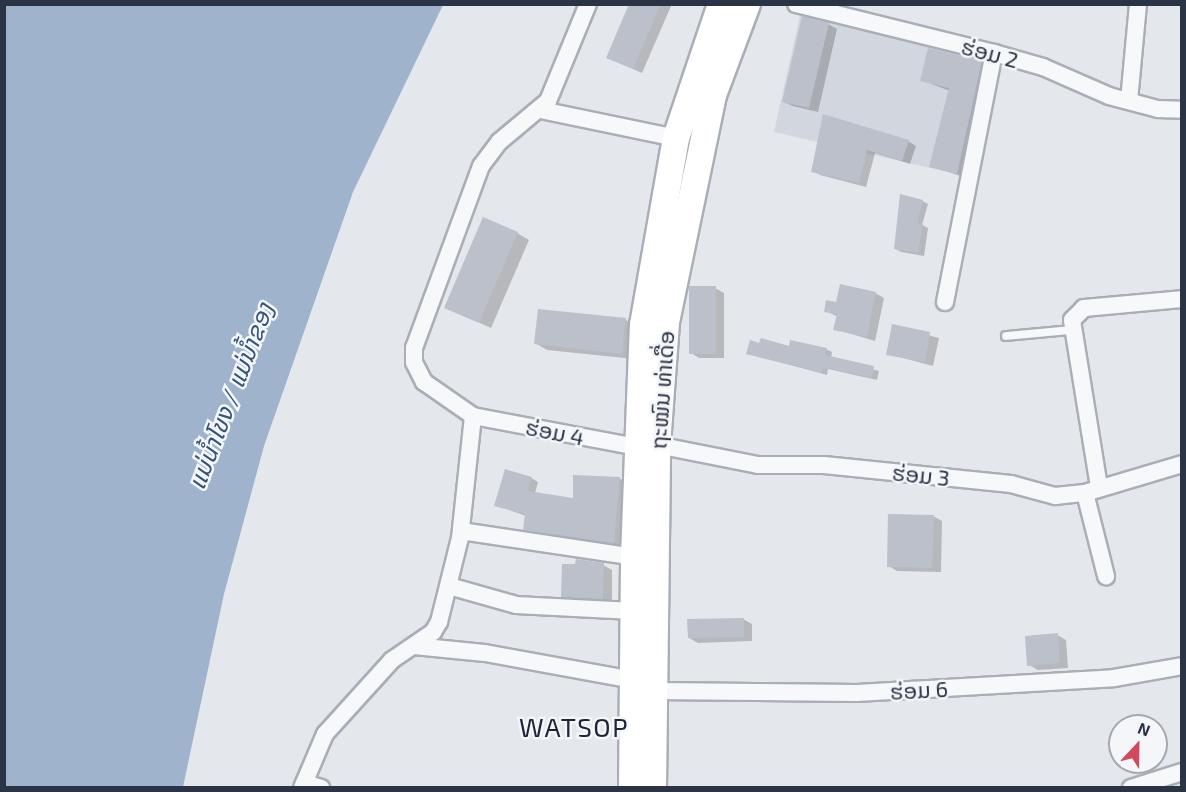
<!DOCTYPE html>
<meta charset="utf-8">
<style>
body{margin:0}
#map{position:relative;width:1186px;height:792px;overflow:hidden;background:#e4e7ec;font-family:"Exo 2","Noto Sans Lao","Noto Sans Thai",sans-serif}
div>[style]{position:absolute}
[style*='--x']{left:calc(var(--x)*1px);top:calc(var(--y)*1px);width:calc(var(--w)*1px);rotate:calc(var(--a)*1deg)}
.built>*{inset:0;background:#d2d6de}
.water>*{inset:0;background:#9fb4cc}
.shadow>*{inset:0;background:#0003}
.building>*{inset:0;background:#bbc0ca}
.roads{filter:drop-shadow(2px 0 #a9aeb7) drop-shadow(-2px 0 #a9aeb7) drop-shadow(0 2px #a9aeb7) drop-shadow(0 -2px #a9aeb7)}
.service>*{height:8px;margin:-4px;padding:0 4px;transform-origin:4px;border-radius:4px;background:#f7f8fa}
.minor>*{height:16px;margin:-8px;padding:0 8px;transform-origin:8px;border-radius:8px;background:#f7f8fa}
.primary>*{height:26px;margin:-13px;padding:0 13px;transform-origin:13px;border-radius:13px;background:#fff}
span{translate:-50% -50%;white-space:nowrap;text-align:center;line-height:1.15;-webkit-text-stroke:5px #f4f6f9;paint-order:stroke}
.street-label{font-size:22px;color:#2b3445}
.water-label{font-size:24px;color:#34527a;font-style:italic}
.quarter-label{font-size:26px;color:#1d2536;letter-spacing:1.5px}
.frame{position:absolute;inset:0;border:6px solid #2b3445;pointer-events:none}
.north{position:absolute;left:1108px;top:714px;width:60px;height:60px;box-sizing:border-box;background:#f4f6f9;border:2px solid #a4a8b1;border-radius:50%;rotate:22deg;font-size:16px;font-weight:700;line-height:24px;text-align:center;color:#2b3445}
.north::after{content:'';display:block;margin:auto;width:21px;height:27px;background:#d1495b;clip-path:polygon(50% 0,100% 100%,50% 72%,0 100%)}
</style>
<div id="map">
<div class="built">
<i style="clip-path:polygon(801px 11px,988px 54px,961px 175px,774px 132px)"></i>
</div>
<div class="water">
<i style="clip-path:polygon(5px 4px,443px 5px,353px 192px,264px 446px,224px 594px,183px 787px,5px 787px)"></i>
</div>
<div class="shadow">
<i style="clip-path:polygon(631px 4px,671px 6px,642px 73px,617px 62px)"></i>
<i style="clip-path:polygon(828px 24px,837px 29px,818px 112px,793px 106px,784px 102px)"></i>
<i style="clip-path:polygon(981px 62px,993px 69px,969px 179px,931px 166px,950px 91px,921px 80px)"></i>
<i style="clip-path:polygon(825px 116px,908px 141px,916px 146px,910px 164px,875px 153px,866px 187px,820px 175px,813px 171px)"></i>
<i style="clip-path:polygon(922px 201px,928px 204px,922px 225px,928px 228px,924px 256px,901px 252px,896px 249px)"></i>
<i style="clip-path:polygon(517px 233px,529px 240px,491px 328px,445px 307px)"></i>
<i style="clip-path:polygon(715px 288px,724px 293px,724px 358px,699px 358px,691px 353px)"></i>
<i style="clip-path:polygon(875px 293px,884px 298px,875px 341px,835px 329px,838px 317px,826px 311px)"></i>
<i style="clip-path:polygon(626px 320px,637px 327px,634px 359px,547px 350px,535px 343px)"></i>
<i style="clip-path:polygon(893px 326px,939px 338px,933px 366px,888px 354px)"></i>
<i style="clip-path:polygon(790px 348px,826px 349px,832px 352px,831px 358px,879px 371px,877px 380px,828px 369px,827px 375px,748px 353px)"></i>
<i style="clip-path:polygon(531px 478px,538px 482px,535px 493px,574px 499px,619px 478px,627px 483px,621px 547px,524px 529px,526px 516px,496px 505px)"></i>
<i style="clip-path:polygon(933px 516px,942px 521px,941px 572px,897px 571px,889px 566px)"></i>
<i style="clip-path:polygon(603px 565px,612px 570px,612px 603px,572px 601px,563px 596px)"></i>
<i style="clip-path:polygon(743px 619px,752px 624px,752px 641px,698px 643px,689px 638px)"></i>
<i style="clip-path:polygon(1057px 635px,1066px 640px,1068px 668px,1038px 670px,1029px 665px)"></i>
</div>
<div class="building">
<i style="clip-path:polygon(629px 4px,661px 4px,633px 69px,606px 58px)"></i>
<i style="clip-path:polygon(802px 16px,829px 23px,809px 108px,782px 102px)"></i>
<i style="clip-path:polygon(928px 48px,982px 61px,957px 174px,929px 167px,949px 88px,920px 81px)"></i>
<i style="clip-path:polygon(823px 114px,909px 140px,902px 161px,867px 150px,859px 183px,811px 172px)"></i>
<i style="clip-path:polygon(900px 194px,923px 200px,917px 223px,923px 224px,918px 253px,894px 249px)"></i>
<i style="clip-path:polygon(483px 217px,518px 232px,479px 323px,444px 308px)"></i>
<i style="clip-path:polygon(840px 284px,876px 292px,867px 337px,833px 330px,837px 314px,824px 312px,826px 300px,836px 302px)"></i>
<i style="clip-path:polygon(689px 286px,716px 286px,716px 354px,689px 354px)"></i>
<i style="clip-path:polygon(538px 309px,626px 318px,622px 354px,534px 344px)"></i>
<i style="clip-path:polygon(892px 324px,930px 332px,925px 362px,886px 355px)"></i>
<i style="clip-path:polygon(761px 338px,789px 346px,790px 340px,827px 348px,825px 355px,874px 366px,872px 378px,823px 367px,822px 373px,746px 354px,750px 340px,759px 343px)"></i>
<i style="clip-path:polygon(505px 469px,532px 477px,528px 491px,573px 498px,573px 475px,620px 477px,614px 543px,523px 530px,525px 514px,494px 506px)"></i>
<i style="clip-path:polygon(888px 514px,934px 515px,932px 568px,887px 567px)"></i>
<i style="clip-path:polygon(576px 559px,604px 563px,603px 599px,561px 597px,562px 564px,575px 564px)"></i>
<i style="clip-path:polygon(744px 618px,744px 637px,688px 638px,687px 619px)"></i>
<i style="clip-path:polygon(1058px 633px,1060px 663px,1027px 666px,1025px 636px)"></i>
</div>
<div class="roads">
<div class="service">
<i style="--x:1006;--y:336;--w:65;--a:-5.3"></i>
</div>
<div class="minor">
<i style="--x:796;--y:4;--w:204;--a:13.9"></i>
<i style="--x:994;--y:53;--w:51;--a:15.9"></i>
<i style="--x:1043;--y:67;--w:72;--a:23.7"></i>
<i style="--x:1109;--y:96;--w:51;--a:14.9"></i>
<i style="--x:1158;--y:109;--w:24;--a:2"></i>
<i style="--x:1129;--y:101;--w:97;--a:-84.7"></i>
<i style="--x:541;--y:110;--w:138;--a:11.7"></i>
<i style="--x:945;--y:302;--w:254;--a:-78.9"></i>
<i style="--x:473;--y:416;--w:167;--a:10.7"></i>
<i style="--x:657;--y:445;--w:103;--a:11.2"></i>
<i style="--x:758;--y:465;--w:66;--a:0"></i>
<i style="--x:824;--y:465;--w:188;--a:5.8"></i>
<i style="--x:1011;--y:484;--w:46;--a:15.3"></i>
<i style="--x:1055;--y:496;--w:30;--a:-6"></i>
<i style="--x:1085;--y:493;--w:101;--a:-16.6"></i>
<i style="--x:1099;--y:487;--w:169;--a:-99.2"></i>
<i style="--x:1072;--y:320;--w:17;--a:-45"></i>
<i style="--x:1084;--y:308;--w:98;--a:-5.2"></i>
<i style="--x:1085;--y:493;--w:86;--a:75.8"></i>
<i style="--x:461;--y:531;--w:175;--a:8.5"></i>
<i style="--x:449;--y:586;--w:70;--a:15.8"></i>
<i style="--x:516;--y:605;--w:117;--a:2.9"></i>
<i style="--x:414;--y:646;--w:71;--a:5.6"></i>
<i style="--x:485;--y:653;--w:150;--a:10.3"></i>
<i style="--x:633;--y:680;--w:25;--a:27"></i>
<i style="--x:655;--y:691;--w:202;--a:0.6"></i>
<i style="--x:857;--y:693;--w:257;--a:-3.3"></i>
<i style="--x:1114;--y:678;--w:69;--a:-10"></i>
<i style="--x:304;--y:783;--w:18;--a:16"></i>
<i style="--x:302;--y:788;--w:59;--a:-66.9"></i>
<i style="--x:325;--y:734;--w:100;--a:-47.8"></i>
<i style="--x:392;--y:660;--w:50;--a:-34.3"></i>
<i style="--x:433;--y:632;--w:12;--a:-59"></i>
<i style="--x:439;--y:622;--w:87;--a:-76"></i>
<i style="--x:460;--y:538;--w:123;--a:-83.9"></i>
<i style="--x:473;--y:416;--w:60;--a:-145.2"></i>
<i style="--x:424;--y:382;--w:22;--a:-117"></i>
<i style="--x:414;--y:362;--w:14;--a:-90"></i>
<i style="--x:414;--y:348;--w:194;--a:-69.8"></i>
<i style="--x:481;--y:166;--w:30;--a:-53"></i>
<i style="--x:499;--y:142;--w:64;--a:-39.9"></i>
<i style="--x:548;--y:101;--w:105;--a:-67.6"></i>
<i style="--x:1131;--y:788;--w:53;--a:-17.4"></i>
</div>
<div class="primary">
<i style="--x:632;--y:788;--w:231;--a:-89.5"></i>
<i style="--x:634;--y:557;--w:232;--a:-87.8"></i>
<i style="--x:643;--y:325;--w:190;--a:-80"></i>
<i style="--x:676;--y:138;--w:141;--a:-71.4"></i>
<i style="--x:653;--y:788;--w:343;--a:-89.3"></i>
<i style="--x:657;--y:445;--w:123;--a:-85.8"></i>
<i style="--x:666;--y:322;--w:232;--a:-78.3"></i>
<i style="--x:713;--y:95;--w:97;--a:-69.5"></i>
</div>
</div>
<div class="street-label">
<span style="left:990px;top:53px;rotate:15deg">ຮ່ອມ 2</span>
<span style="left:662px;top:390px;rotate:-86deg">ຖະໝົນ ທ່າເດື່ອ</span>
<span style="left:555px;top:432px;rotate:11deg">ຮ່ອມ 4</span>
<span style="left:921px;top:475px;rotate:6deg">ຮ່ອມ 3</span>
<span style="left:919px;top:690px;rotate:-3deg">ຮ່ອມ 6</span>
</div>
<div class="water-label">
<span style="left:230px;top:396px;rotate:-69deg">แม่น้ำโขง / ແມ່ນ້ຳຂອງ</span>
</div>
<div class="quarter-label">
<span style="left:574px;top:727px">WATSOP</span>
</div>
<div class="frame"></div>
<div class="north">N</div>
</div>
